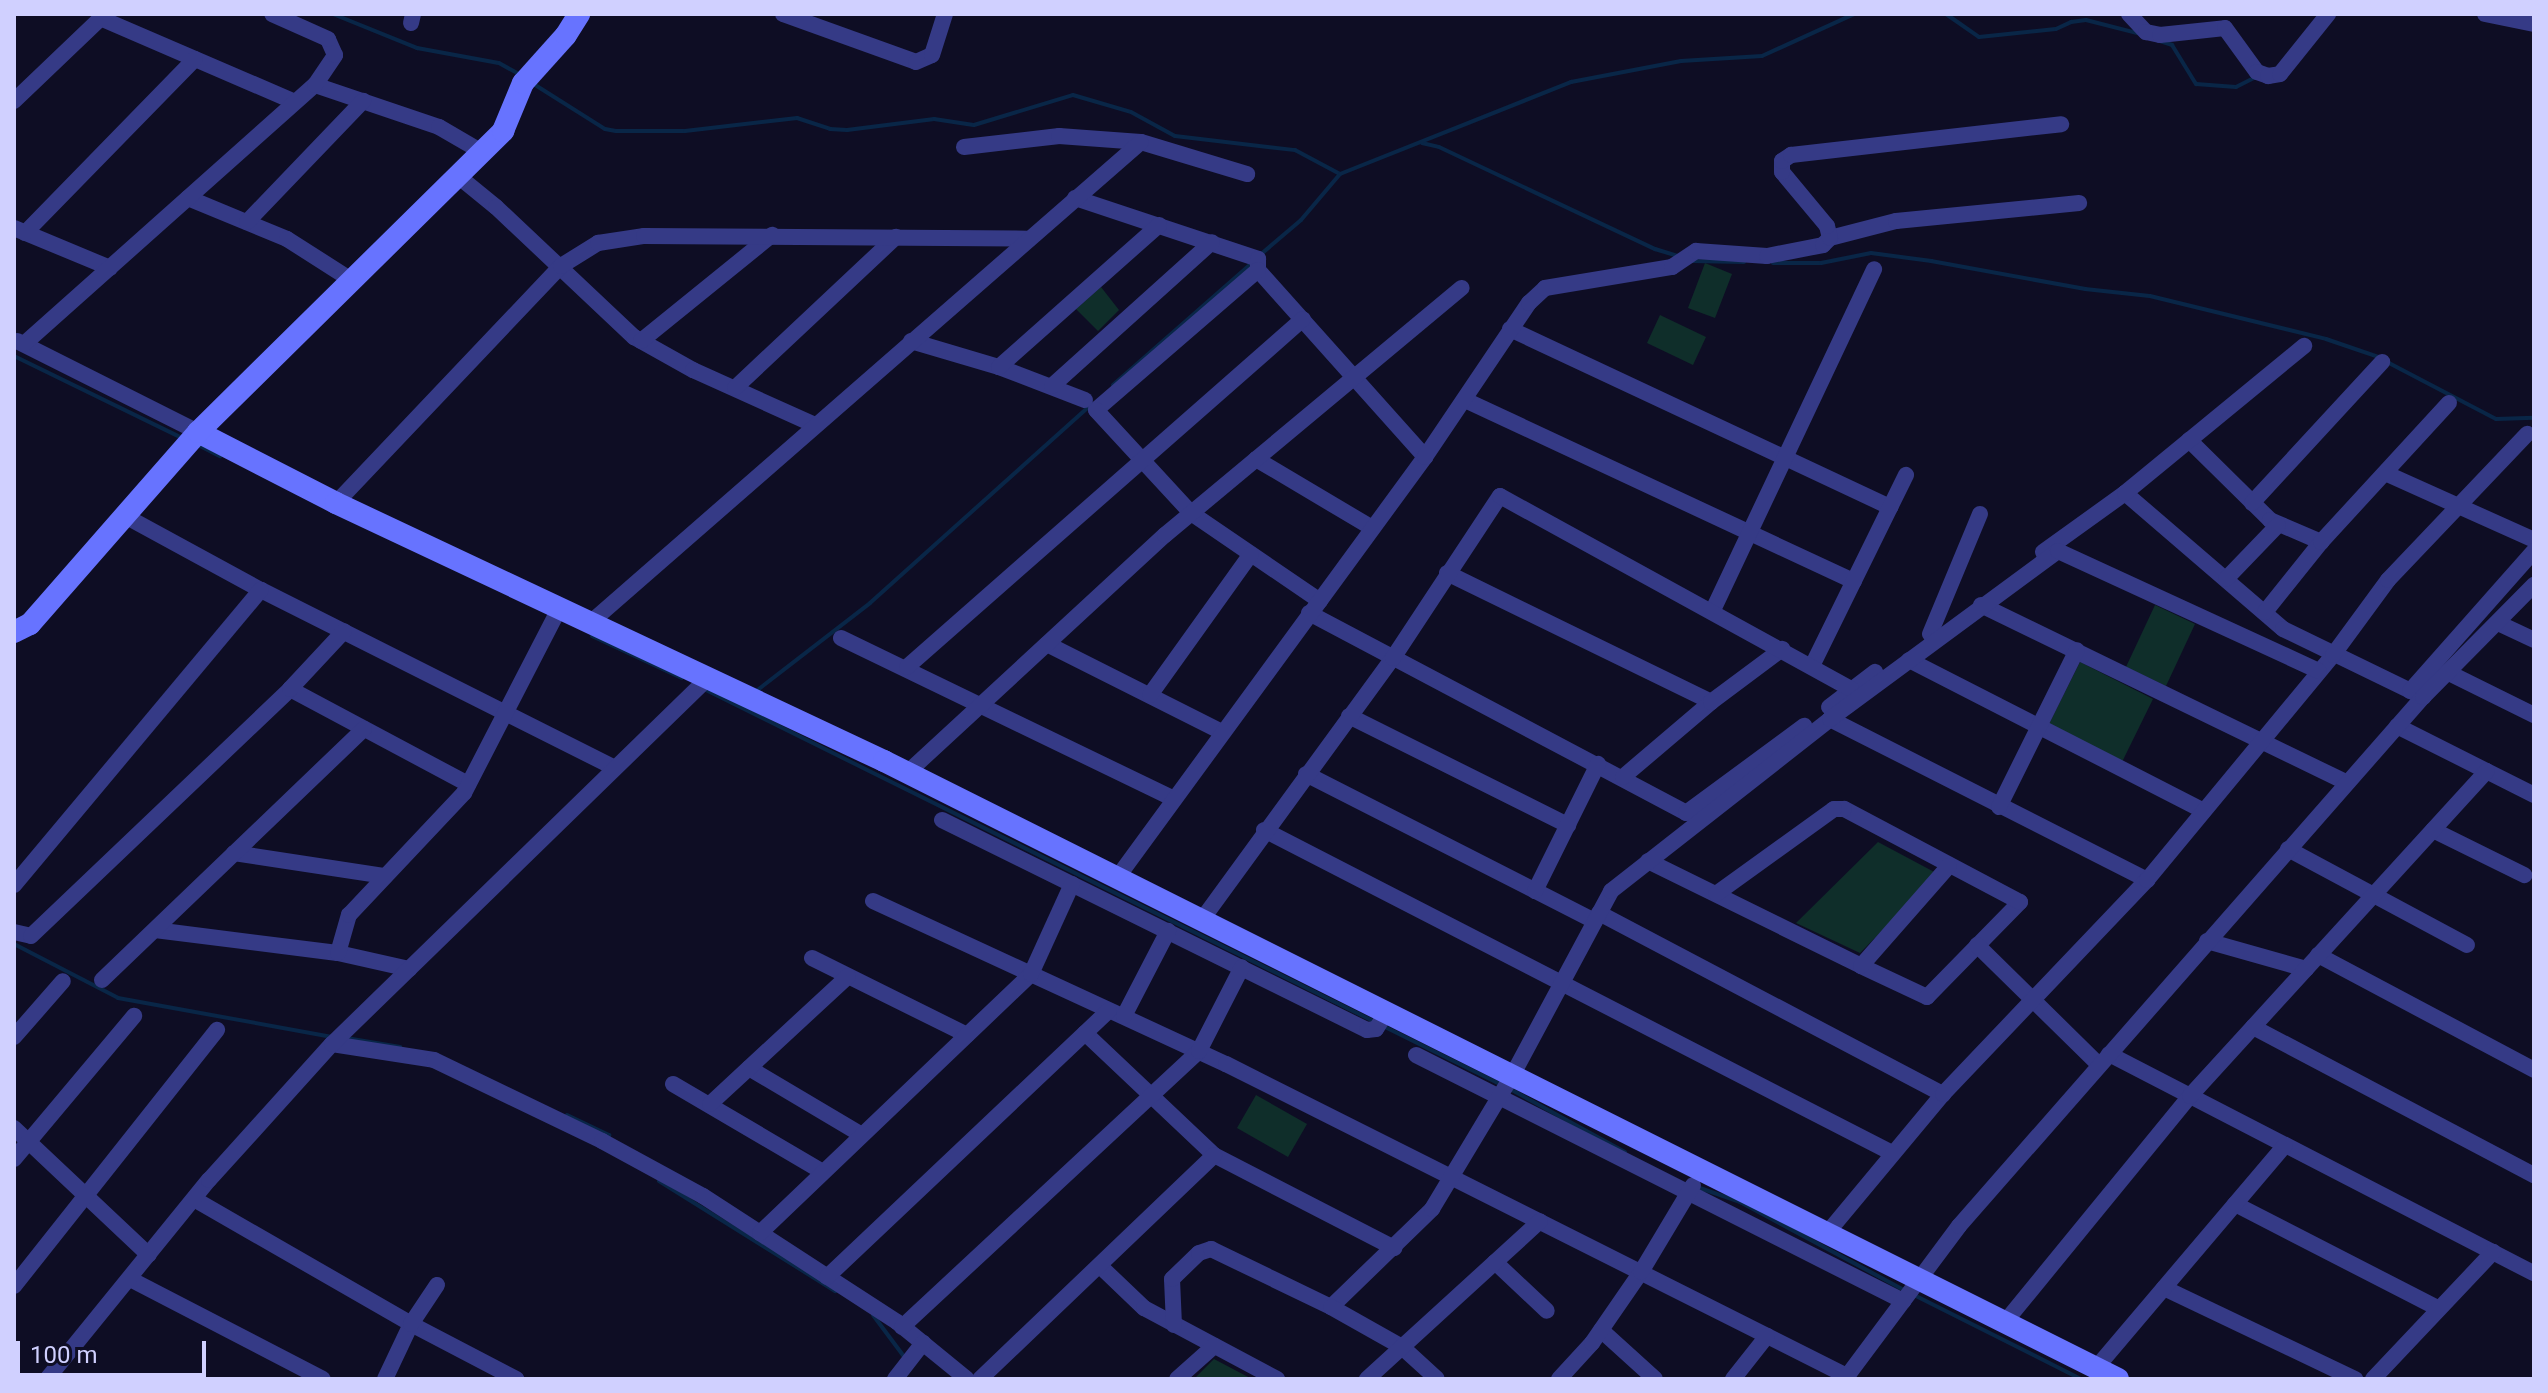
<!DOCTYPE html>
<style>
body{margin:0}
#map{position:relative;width:2548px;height:1393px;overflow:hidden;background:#0e0d24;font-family:Roboto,sans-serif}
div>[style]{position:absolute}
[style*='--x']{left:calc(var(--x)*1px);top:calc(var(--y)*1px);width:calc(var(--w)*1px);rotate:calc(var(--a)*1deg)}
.green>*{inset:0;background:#0f2e2a}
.stream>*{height:4px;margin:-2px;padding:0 2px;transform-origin:2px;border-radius:2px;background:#092647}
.street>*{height:16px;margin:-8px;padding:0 8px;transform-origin:8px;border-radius:8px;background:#353a86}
.secondary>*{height:22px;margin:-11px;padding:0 11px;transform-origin:11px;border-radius:11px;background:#6773ff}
span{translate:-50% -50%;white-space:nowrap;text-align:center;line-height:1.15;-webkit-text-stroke:7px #0e0d24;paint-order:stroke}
.frame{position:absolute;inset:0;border:16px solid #d0d0ff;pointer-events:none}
.scale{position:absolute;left:16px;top:1341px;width:190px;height:36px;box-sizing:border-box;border:4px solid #d0d0ff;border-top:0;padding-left:10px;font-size:24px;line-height:28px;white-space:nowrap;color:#d0d0ff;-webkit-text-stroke:6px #0e0d24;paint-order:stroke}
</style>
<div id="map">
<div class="green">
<i style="clip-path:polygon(1705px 263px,1732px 274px,1715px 318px,1688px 308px)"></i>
<i style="clip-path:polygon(1101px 287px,1119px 310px,1098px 331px,1076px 309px)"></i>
<i style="clip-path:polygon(1660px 315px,1706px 337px,1693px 365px,1647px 343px)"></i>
<i style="clip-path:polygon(2155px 605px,2195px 624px,2166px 686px,2126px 667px)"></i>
<i style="clip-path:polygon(2080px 662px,2153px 699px,2122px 762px,2049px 724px)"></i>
<i style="clip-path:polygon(1878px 842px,1938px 874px,1860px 953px,1796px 923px)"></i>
<i style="clip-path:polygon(1256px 1095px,1307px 1124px,1288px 1157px,1237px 1128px)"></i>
<i style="clip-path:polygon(1214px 1359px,1252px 1379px,1194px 1379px)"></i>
</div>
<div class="stream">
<i style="--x:333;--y:14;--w:91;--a:22"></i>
<i style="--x:417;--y:48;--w:83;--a:10.4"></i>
<i style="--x:499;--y:63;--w:26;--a:29"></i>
<i style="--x:1946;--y:14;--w:40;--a:34.9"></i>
<i style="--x:1979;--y:37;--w:77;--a:-5.9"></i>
<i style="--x:2056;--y:29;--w:17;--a:-25"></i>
<i style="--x:2071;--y:22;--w:15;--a:-8"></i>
<i style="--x:2086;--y:20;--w:57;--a:14.3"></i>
<i style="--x:2160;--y:41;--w:13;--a:18"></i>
<i style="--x:2172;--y:45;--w:46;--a:58.4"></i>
<i style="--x:2196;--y:84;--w:40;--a:4.3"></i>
<i style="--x:2236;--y:87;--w:20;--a:-27"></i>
<i style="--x:532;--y:83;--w:86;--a:32.2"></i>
<i style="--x:605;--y:129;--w:11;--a:10"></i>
<i style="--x:616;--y:131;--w:69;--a:0"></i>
<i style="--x:685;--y:131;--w:113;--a:-6.6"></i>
<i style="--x:797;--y:118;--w:35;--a:18"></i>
<i style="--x:830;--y:129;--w:17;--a:3"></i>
<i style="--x:847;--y:130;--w:88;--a:-7.2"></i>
<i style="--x:934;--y:119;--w:40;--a:8.5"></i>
<i style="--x:974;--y:125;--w:103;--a:-16.9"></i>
<i style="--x:1073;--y:95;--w:60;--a:16.3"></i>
<i style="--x:1131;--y:112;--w:50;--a:28.6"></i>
<i style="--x:1175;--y:136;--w:121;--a:6.7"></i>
<i style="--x:1295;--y:150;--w:51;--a:28.1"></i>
<i style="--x:1422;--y:143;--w:17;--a:13"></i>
<i style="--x:1439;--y:147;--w:239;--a:25.3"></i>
<i style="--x:1655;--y:249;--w:27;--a:17"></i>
<i style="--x:1260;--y:255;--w:54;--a:-40.5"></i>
<i style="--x:1301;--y:220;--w:60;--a:-49.7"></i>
<i style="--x:1340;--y:174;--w:249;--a:-21.7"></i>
<i style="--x:1571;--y:82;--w:112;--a:-10.8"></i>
<i style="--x:1681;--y:61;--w:81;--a:-3.5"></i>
<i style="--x:1762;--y:56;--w:101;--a:-24.5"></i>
<i style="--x:1693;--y:261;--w:51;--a:1.1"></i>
<i style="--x:1773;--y:263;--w:48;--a:0"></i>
<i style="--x:1821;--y:263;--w:51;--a:-11.3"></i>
<i style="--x:1871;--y:253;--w:61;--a:7.6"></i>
<i style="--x:1931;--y:261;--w:157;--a:10.3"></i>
<i style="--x:2085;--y:289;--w:65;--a:6.1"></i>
<i style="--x:2150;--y:296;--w:181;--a:13.7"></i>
<i style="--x:2326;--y:339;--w:56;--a:18.8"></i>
<i style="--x:14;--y:356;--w:189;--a:26"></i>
<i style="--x:2387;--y:362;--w:123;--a:27.6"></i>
<i style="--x:2496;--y:419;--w:38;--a:-2"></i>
<i style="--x:1113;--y:385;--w:188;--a:-41.3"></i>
<i style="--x:196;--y:444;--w:27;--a:27"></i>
<i style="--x:592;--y:636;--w:99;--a:25"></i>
<i style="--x:704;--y:689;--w:751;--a:26.39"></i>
<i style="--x:755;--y:692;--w:145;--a:-37.7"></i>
<i style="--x:870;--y:603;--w:298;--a:-41.9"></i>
<i style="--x:14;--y:944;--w:117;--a:27.4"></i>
<i style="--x:118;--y:998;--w:219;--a:10.3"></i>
<i style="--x:1385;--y:1027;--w:131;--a:26.4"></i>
<i style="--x:346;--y:1038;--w:55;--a:9.5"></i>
<i style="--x:1510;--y:1089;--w:131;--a:28.7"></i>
<i style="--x:567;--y:1115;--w:47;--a:25.5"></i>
<i style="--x:609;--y:1135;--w:4;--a:104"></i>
<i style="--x:659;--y:1181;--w:208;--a:32"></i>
<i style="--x:1697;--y:1187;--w:46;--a:19.2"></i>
<i style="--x:1740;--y:1202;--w:186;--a:28.2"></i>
<i style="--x:1912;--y:1294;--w:189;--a:26.7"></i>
<i style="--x:873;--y:1315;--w:54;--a:53.3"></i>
</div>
<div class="street">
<i style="--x:783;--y:14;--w:141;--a:19.8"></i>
<i style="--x:916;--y:62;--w:17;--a:-24"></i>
<i style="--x:932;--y:55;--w:43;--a:-72.4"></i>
<i style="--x:2129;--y:14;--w:25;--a:47"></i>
<i style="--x:2146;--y:32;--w:14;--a:12"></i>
<i style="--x:2160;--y:35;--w:65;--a:-6.1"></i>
<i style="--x:2225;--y:28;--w:54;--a:54"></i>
<i style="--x:2257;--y:72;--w:12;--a:20"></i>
<i style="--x:2268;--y:76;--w:12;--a:-9"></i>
<i style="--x:2280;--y:74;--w:77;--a:-51.3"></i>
<i style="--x:2485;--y:14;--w:50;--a:11.5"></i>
<i style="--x:100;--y:18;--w:212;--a:23.3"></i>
<i style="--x:411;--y:23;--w:9;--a:-77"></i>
<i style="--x:315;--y:85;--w:131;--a:18.7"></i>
<i style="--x:439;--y:127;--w:50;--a:30.2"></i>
<i style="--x:14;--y:101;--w:126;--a:-43.7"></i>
<i style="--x:964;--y:147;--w:96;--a:-6.6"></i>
<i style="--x:1059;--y:136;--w:82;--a:4.2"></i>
<i style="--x:1141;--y:142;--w:111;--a:16.8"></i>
<i style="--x:458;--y:176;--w:49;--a:39.2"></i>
<i style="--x:496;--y:207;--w:190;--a:43.3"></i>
<i style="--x:634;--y:337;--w:68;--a:29.2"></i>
<i style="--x:693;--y:370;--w:134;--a:24.3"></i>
<i style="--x:188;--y:198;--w:107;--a:22.5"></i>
<i style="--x:287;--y:239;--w:78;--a:32.5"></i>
<i style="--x:1075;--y:198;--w:193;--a:18.4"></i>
<i style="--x:1258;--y:259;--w:11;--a:90"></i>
<i style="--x:1258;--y:270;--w:251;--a:48.2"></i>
<i style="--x:247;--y:222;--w:168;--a:-46.2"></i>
<i style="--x:14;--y:228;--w:104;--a:22.6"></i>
<i style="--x:25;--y:233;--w:243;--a:-45.7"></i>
<i style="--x:1830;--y:238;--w:68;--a:-14.4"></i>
<i style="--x:1896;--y:221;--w:184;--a:-5.6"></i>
<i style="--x:1258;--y:270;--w:214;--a:139.2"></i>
<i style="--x:1096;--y:410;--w:140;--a:47.3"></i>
<i style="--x:1191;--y:513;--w:156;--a:34.3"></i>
<i style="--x:1510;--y:329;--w:420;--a:25.1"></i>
<i style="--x:17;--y:341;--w:203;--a:26.7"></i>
<i style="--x:641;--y:341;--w:169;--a:-39"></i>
<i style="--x:911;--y:341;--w:92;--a:16.5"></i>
<i style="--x:999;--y:367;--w:92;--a:21"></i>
<i style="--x:24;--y:344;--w:390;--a:-41.7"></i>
<i style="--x:315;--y:85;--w:36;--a:-56"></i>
<i style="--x:335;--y:55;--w:17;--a:-114"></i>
<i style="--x:328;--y:39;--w:61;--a:-155.9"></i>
<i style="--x:999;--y:367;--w:214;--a:-41.6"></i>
<i style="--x:1052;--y:386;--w:215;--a:-42"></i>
<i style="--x:735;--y:388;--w:221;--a:-43.2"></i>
<i style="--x:1465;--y:400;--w:429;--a:25"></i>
<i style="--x:2189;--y:440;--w:114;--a:44.6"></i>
<i style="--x:2270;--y:520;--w:56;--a:23.3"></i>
<i style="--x:1256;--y:459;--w:135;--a:30.7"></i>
<i style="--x:2385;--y:473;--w:163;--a:24.2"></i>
<i style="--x:2125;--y:493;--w:208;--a:40.7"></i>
<i style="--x:2283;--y:629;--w:156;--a:25.9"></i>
<i style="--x:336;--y:503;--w:327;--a:-46.5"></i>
<i style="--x:561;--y:266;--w:44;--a:-31.9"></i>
<i style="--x:598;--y:243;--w:47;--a:-8.7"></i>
<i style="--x:644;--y:236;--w:383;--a:0.4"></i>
<i style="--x:2252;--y:503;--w:192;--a:-47.3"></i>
<i style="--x:125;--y:516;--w:155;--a:28.6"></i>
<i style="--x:261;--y:590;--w:396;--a:26.7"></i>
<i style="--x:2043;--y:552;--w:101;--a:-35.7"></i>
<i style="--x:2125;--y:493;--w:232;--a:-39.4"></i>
<i style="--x:1447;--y:573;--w:294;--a:26"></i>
<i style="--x:2226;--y:579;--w:75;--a:-46.1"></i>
<i style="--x:1981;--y:605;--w:407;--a:25.9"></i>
<i style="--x:1713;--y:610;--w:377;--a:-64.7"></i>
<i style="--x:2265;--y:612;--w:90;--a:-51.3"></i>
<i style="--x:2321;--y:542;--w:189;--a:-47.4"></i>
<i style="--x:1309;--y:613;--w:427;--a:27.9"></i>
<i style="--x:1686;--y:813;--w:147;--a:-36.4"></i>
<i style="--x:590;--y:623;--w:731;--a:-41.12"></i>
<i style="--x:2498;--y:623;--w:40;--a:25"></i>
<i style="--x:1930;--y:634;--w:130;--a:-67.4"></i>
<i style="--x:841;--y:638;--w:370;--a:25.8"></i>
<i style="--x:1047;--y:644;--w:196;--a:26.7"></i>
<i style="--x:1909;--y:660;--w:331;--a:27.1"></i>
<i style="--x:1812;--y:666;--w:213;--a:-63.8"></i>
<i style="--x:907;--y:667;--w:527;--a:-41.31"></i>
<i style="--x:2447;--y:672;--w:97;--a:26.3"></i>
<i style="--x:290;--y:689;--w:202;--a:28.1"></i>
<i style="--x:2410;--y:691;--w:187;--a:-48.5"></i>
<i style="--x:1150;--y:695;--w:173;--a:-54.4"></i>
<i style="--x:1829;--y:707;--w:58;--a:-37.3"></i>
<i style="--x:1349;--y:716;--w:245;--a:26.5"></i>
<i style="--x:1830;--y:719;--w:356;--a:26.9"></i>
<i style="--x:2397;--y:726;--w:153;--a:26.7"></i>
<i style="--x:907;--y:773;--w:351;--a:-42.7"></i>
<i style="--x:1165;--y:535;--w:386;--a:-39.8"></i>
<i style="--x:1306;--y:774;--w:324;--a:27"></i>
<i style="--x:1623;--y:777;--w:116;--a:-40.4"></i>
<i style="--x:1711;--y:702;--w:89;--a:-36.7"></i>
<i style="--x:1999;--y:807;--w:175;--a:-63.6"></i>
<i style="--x:942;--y:820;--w:474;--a:26.3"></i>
<i style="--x:1367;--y:1030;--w:9;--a:-6"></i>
<i style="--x:1376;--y:1029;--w:19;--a:-58"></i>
<i style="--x:1264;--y:830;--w:706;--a:27.22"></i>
<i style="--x:2433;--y:830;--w:102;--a:26.3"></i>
<i style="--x:2288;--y:849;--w:203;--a:28.2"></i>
<i style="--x:234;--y:853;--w:153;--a:8.7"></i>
<i style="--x:1648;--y:861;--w:237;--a:26.2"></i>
<i style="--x:1861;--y:966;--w:73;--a:25.2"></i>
<i style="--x:1927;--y:997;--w:133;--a:-45.6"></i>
<i style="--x:2020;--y:902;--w:199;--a:-152.1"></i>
<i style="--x:1844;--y:809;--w:10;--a:180"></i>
<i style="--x:1834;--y:809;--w:145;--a:144.2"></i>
<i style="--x:1117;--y:878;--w:522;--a:-53.81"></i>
<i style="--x:1425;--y:457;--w:186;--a:-56"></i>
<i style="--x:1529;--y:303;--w:22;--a:-43"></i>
<i style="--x:1545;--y:288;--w:129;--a:-9.4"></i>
<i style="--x:1672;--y:267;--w:29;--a:-34"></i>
<i style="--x:1696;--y:251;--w:71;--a:4"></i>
<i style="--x:1767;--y:256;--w:57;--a:-11.1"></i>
<i style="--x:1823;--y:245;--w:10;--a:-45"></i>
<i style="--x:1830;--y:238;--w:12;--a:-104"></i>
<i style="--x:1827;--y:226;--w:70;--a:-129.8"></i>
<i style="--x:1782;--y:172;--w:11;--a:-90"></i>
<i style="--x:1782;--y:161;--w:11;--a:-34"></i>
<i style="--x:1791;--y:155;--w:272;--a:-6.5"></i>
<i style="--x:14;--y:885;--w:385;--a:-50.1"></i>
<i style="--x:1535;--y:891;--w:142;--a:-63.6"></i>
<i style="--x:873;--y:901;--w:389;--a:24.8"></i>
<i style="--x:1226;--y:1064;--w:695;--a:26.68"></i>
<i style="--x:1599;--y:913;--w:389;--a:27.8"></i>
<i style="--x:1201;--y:921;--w:326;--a:-53.9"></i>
<i style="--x:1393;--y:658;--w:194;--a:-56.6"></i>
<i style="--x:1500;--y:496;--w:401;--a:28.8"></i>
<i style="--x:155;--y:930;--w:184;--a:7.2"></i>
<i style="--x:338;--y:953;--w:73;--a:12.7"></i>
<i style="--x:14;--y:932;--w:17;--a:13"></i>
<i style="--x:31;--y:936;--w:358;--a:-43.6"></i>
<i style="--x:290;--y:689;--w:79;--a:-47"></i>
<i style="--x:2207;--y:941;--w:103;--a:15.8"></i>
<i style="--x:1977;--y:945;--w:171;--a:44.5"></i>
<i style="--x:338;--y:953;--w:40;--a:-74"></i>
<i style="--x:349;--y:915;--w:168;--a:-46.7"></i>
<i style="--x:464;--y:793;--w:207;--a:-62.7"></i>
<i style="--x:2318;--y:955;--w:245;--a:28"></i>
<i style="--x:812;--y:958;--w:173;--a:26.4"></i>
<i style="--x:1861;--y:966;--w:133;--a:-48.7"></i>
<i style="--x:102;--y:980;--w:363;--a:-43.8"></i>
<i style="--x:1124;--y:1016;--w:96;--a:-62.6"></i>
<i style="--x:2253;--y:1027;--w:318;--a:27.8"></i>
<i style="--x:1085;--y:1033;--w:178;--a:43.4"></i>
<i style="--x:1214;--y:1155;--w:203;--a:27.3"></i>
<i style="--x:14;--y:1037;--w:74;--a:-48.8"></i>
<i style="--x:332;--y:1044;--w:103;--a:8.9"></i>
<i style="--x:434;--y:1060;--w:187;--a:25.7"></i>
<i style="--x:602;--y:1141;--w:115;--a:28.6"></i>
<i style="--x:703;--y:1196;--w:68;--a:33"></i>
<i style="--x:760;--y:1233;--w:163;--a:33"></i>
<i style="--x:897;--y:1322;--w:90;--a:39.2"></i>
<i style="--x:2109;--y:1054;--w:478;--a:27.3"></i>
<i style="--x:1416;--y:1055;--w:546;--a:26.8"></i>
<i style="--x:749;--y:1068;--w:131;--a:30.7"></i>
<i style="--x:673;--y:1084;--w:174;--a:30.4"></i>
<i style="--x:710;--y:1104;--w:188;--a:-42.8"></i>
<i style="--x:14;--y:1128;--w:185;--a:43.3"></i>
<i style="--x:14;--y:1159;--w:187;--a:-50"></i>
<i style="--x:194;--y:1199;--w:250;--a:29.9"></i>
<i style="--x:411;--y:1324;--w:119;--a:27.6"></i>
<i style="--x:2235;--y:1204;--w:229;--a:27.2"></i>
<i style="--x:1828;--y:1232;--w:180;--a:-50.2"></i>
<i style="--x:1943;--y:1094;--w:296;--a:-46.4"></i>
<i style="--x:2147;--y:880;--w:292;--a:-50.4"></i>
<i style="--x:2333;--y:655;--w:93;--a:-53.7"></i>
<i style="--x:2388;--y:580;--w:202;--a:-46.4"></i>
<i style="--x:760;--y:1233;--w:375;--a:-43.7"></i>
<i style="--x:1031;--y:974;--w:99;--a:-65.5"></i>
<i style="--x:1495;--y:1262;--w:71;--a:43.3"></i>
<i style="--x:1100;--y:1266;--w:61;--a:43.7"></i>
<i style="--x:1144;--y:1308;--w:151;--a:28.1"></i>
<i style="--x:827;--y:1277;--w:388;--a:-43.4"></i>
<i style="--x:130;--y:1279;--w:217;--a:27.4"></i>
<i style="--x:14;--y:1286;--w:327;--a:-51.6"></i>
<i style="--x:2164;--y:1288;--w:212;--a:25.5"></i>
<i style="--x:1331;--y:1307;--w:141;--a:-44.1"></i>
<i style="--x:1432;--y:1209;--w:155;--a:-59"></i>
<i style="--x:1512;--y:1076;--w:210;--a:-61.8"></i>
<i style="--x:1611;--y:891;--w:278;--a:-38.1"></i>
<i style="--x:1830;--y:719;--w:283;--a:-36.4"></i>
<i style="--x:2058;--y:551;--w:287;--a:24.7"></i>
<i style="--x:2005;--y:1322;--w:292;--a:-50.7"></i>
<i style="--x:2190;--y:1096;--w:440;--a:-47.6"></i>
<i style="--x:1174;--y:1325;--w:46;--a:-92.5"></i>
<i style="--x:1172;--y:1279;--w:37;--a:-44"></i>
<i style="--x:1199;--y:1253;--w:13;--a:-18"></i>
<i style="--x:1211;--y:1249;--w:133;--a:25.8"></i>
<i style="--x:1331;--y:1307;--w:81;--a:29.4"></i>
<i style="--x:1402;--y:1347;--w:47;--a:42.4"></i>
<i style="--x:902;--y:1327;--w:405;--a:-42.9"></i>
<i style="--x:1199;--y:1051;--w:94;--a:-62.9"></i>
<i style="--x:1601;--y:1330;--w:73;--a:42.2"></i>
<i style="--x:2096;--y:1368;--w:292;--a:-49.7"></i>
<i style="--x:47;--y:1379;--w:257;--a:-50.9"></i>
<i style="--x:209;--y:1180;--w:183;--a:-47.9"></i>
<i style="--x:332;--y:1044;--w:523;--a:-44.23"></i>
<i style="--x:385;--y:1379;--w:61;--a:-64.7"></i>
<i style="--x:411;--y:1324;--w:47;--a:-56.3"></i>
<i style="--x:895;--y:1379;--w:46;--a:-52.1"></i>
<i style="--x:980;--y:1379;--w:324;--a:-43.7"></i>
<i style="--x:1177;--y:1379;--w:50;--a:-41.7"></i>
<i style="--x:1367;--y:1379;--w:234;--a:-42.4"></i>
<i style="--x:1559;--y:1379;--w:49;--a:-47.5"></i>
<i style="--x:1592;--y:1343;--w:86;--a:-55.4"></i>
<i style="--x:1641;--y:1272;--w:101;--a:-59.1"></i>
<i style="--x:1733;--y:1379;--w:55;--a:-51.7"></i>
<i style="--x:1845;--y:1379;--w:191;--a:-53.3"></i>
<i style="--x:1959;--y:1226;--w:704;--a:-48.75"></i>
<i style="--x:2423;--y:697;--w:158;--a:-45.3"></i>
<i style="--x:2373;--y:1379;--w:175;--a:-46.6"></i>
</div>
<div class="secondary">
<i style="--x:198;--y:432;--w:155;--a:27.2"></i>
<i style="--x:336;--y:503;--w:606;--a:25.21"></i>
<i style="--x:884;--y:761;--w:1380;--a:26.6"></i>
<i style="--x:14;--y:632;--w:18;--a:-27"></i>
<i style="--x:30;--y:624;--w:255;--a:-48.8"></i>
<i style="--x:198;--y:432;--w:429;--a:-44.6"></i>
<i style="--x:503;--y:131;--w:52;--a:-67.4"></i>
<i style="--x:523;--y:83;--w:64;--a:-48.1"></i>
<i style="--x:566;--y:35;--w:25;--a:-58"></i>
</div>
<div class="frame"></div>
<div class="scale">100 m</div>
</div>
